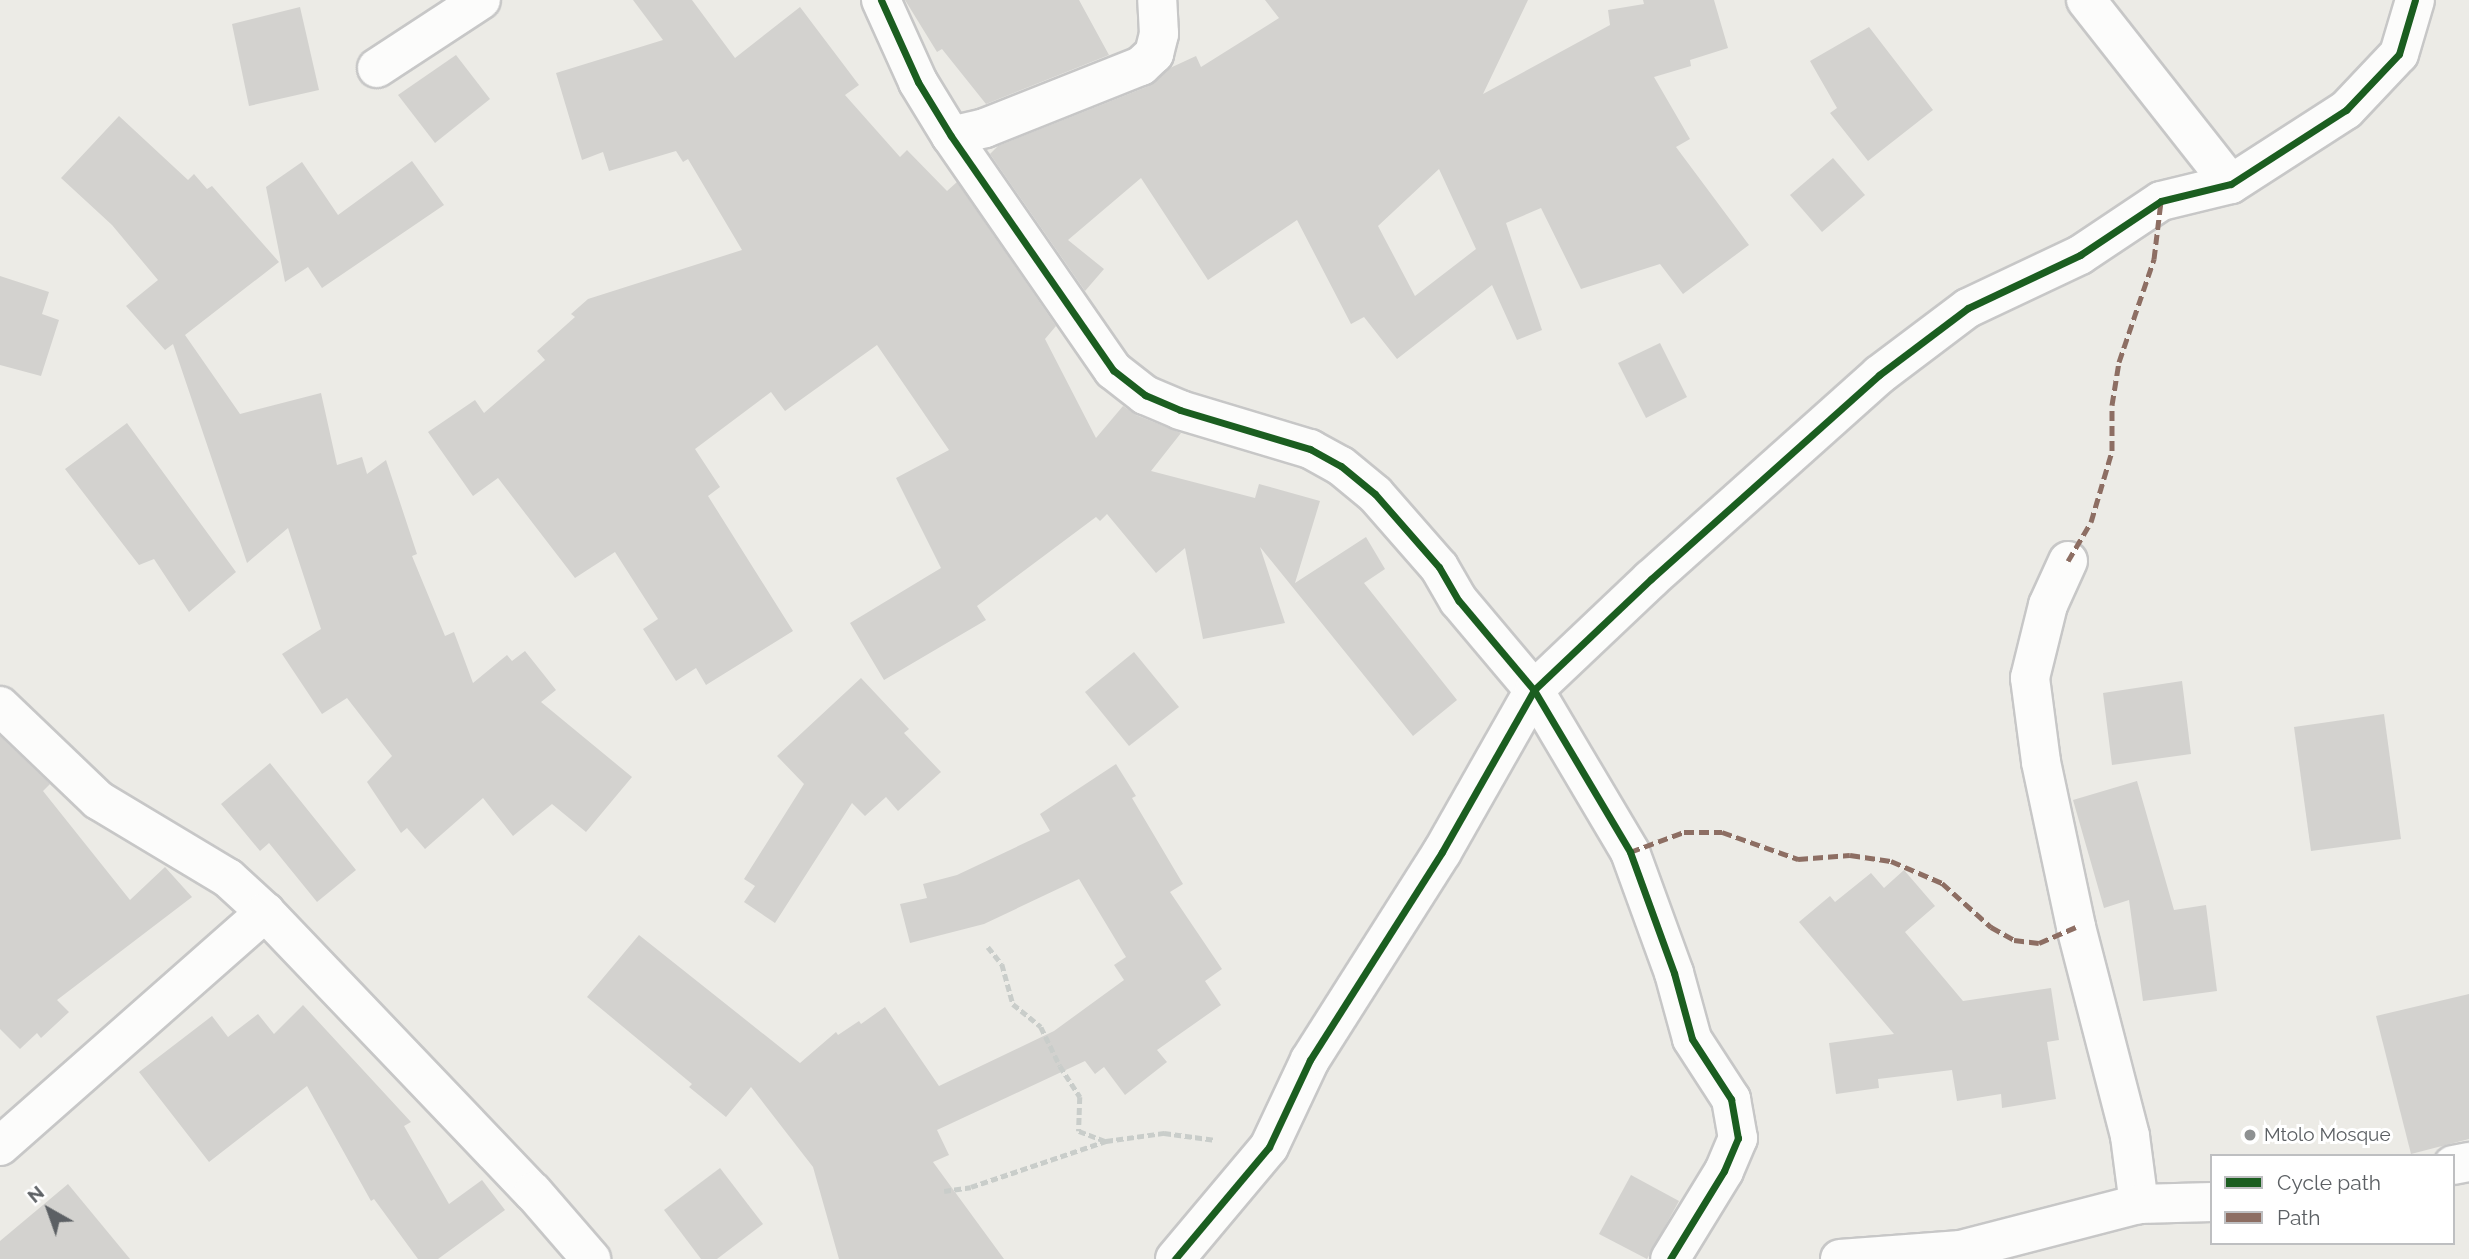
<!DOCTYPE html>
<style>
body{margin:0}
#map{position:relative;width:2469px;height:1259px;overflow:hidden;background:#ecebe6;font-family:Raleway,sans-serif}
div>[style]{position:absolute}
[style*='--x']{left:calc(var(--x)*1px);top:calc(var(--y)*1px);width:calc(var(--w)*1px);rotate:calc(var(--a)*1deg)}
.building>*{inset:0;background:#d3d2cf}
.path>*{height:4.5px;margin-top:-2.25px;transform-origin:0;background:repeating-linear-gradient(90deg,#c9cdca 0 7px,transparent 0 10.5px)}
.roads{filter:drop-shadow(2px 0 #c7c7c7) drop-shadow(-2px 0 #c7c7c7) drop-shadow(0 2px #c7c7c7) drop-shadow(0 -2px #c7c7c7)}
.minor>*{height:38px;margin:-19px;padding:0 19px;transform-origin:19px;border-radius:19px;background:#fcfcfb}
.quiet>*{height:5px;margin-top:-2.5px;transform-origin:0;background:repeating-linear-gradient(90deg,#8d6e63 0 10px,transparent 0 15px)}
.cycleway>*{height:7px;margin:-3.5px;padding:0 3.5px;transform-origin:3.5px;border-radius:3.5px;background:#1b5e20}
.dots>*{width:19px;height:19px;translate:-50% -50%;box-sizing:border-box;border:4px solid #fff;border-radius:50%}
span{translate:-50% -50%;white-space:nowrap;text-align:center;line-height:1.15;-webkit-text-stroke:6px #fff;paint-order:stroke}
.poi-label{font-size:19px;color:#5c6064}
.left{translate:0 -50%;text-align:left}
.legend{position:absolute;left:2210px;top:1154px;width:245px;height:91px;box-sizing:border-box;background:#fff;border:2px solid #bebfc1;margin:0;padding:9px 12px;list-style:none;font-size:21px;color:#5c6064}
.legend li{display:flex;align-items:center;gap:14px;height:35px}
.legend b{width:35px;border:2px solid #bebfc1}
.north{position:absolute;left:14px;top:1175px;width:70px;height:70px;-webkit-text-stroke:5px #fff;paint-order:stroke;rotate:320deg;font-size:19px;font-weight:700;line-height:28px;text-align:center;color:#5c6064}
.north::after{content:'';display:block;margin:auto;width:24px;height:32px;background:#5c6064;clip-path:polygon(50% 0,100% 100%,50% 72%,0 100%)}
</style>
<div id="map">
<div class="building">
<i style="clip-path:polygon(633px 0,692px 0,735px 58px,800px 7px,859px 85px,845px 95px,900px 157px,907px 150px,947px 191px,957px 182px,1056px 326px,1045px 339px,1096px 438px,1123px 406px,1136px 415px,1181px 433px,1151px 471px,1255px 498px,1259px 484px,1320px 501px,1295px 583px,1366px 537px,1385px 569px,1364px 583px,1457px 700px,1413px 736px,1260px 547px,1285px 623px,1203px 639px,1185px 548px,1156px 573px,1107px 514px,1100px 521px,1096px 517px,977px 606px,986px 620px,884px 680px,850px 623px,941px 568px,896px 478px,949px 450px,877px 345px,785px 411px,771px 392px,695px 449px,720px 487px,708px 496px,793px 631px,706px 685px,696px 668px,676px 681px,643px 629px,658px 619px,615px 552px,575px 578px,498px 478px,473px 496px,428px 432px,475px 400px,484px 413px,545px 360px,537px 351px,575px 317px,571px 314px,588px 299px,742px 250px,688px 159px,683px 162px,676px 151px,609px 171px,603px 152px,582px 160px,556px 73px,663px 40px)"></i>
<i style="clip-path:polygon(905px 0,1079px 0,1109px 55px,986px 104px,942px 49px,937px 52px)"></i>
<i style="clip-path:polygon(evenodd,1265px 0,1528px 0,1483px 94px,1610px 25px,1608px 10px,1644px 4px,1643px 0,1714px 0,1728px 48px,1690px 60px,1691px 66px,1654px 77px,1690px 139px,1676px 147px,1749px 245px,1683px 294px,1660px 264px,1581px 289px,1541px 208px,1506px 223px,1542px 330px,1517px 340px,1492px 285px,1397px 359px,1364px 317px,1351px 324px,1297px 220px,1208px 280px,1141px 178px,1068px 240px,1104px 269px,1085px 291px,990px 154px,998px 146px,1149px 86px,1170px 68px,1196px 56px,1201px 67px,1279px 18px,1265px 0,1439px 169px,1476px 249px,1415px 296px,1378px 226px,1439px 169px)"></i>
<i style="clip-path:polygon(300px 7px,319px 90px,249px 106px,232px 24px)"></i>
<i style="clip-path:polygon(1869px 27px,1933px 110px,1868px 161px,1830px 113px,1837px 108px,1810px 61px)"></i>
<i style="clip-path:polygon(456px 55px,490px 99px,435px 143px,398px 95px)"></i>
<i style="clip-path:polygon(119px 116px,188px 180px,194px 174px,207px 189px,212px 186px,279px 262px,185px 335px,240px 414px,321px 393px,337px 465px,362px 457px,367px 474px,386px 460px,417px 554px,412px 556px,445px 636px,454px 632px,473px 683px,507px 655px,512px 661px,525px 651px,556px 690px,541px 702px,632px 777px,586px 832px,552px 804px,513px 836px,483px 798px,425px 849px,407px 828px,401px 833px,367px 782px,392px 756px,347px 698px,322px 714px,282px 654px,321px 629px,288px 528px,247px 563px,173px 344px,165px 350px,126px 306px,158px 280px,112px 225px,61px 178px)"></i>
<i style="clip-path:polygon(1833px 158px,1865px 195px,1822px 232px,1790px 195px)"></i>
<i style="clip-path:polygon(412px 161px,444px 205px,322px 288px,308px 267px,285px 282px,266px 187px,302px 162px,338px 215px)"></i>
<i style="clip-path:polygon(0 276px,49px 292px,42px 314px,59px 320px,41px 376px,0 365px)"></i>
<i style="clip-path:polygon(1660px 343px,1687px 397px,1646px 418px,1618px 363px)"></i>
<i style="clip-path:polygon(127px 423px,236px 572px,189px 612px,154px 559px,139px 565px,65px 469px)"></i>
<i style="clip-path:polygon(1134px 652px,1179px 707px,1129px 746px,1085px 692px)"></i>
<i style="clip-path:polygon(861px 678px,909px 729px,904px 733px,941px 772px,898px 811px,886px 797px,865px 816px,852px 803px,775px 923px,744px 902px,755px 886px,744px 879px,804px 784px,777px 756px)"></i>
<i style="clip-path:polygon(2182px 681px,2191px 754px,2112px 765px,2103px 693px)"></i>
<i style="clip-path:polygon(2384px 714px,2401px 839px,2311px 851px,2294px 727px)"></i>
<i style="clip-path:polygon(0 736px,50px 784px,43px 791px,130px 900px,165px 867px,192px 897px,57px 1000px,69px 1012px,41px 1038px,37px 1033px,20px 1049px,0 1029px)"></i>
<i style="clip-path:polygon(270px 763px,356px 870px,317px 902px,269px 843px,260px 851px,221px 804px)"></i>
<i style="clip-path:polygon(1116px 764px,1136px 796px,1132px 798px,1183px 884px,1170px 892px,1222px 969px,1205px 981px,1221px 1005px,1157px 1050px,1167px 1062px,1125px 1095px,1104px 1067px,1095px 1074px,1085px 1061px,937px 1130px,949px 1155px,933px 1162px,1004px 1259px,839px 1259px,813px 1167px,751px 1087px,726px 1117px,689px 1087px,692px 1084px,587px 997px,639px 935px,800px 1063px,836px 1032px,838px 1035px,859px 1021px,861px 1024px,885px 1007px,939px 1086px,1054px 1031px,1124px 980px,1114px 965px,1126px 957px,1079px 879px,984px 924px,910px 943px,900px 904px,927px 898px,923px 884px,957px 875px,1050px 831px,1040px 814px)"></i>
<i style="clip-path:polygon(2137px 781px,2174px 910px,2206px 905px,2217px 991px,2143px 1001px,2129px 900px,2104px 908px,2073px 800px)"></i>
<i style="clip-path:polygon(1904px 870px,1935px 906px,1905px 932px,1963px 1001px,2051px 988px,2059px 1040px,2047px 1042px,2056px 1099px,2002px 1108px,2001px 1094px,1957px 1101px,1952px 1070px,1878px 1079px,1879px 1088px,1836px 1094px,1829px 1043px,1894px 1034px,1799px 922px,1830px 896px,1835px 902px,1871px 873px,1884px 888px)"></i>
<i style="clip-path:polygon(2469px 994px,2469px 1139px,2411px 1154px,2376px 1016px)"></i>
<i style="clip-path:polygon(303px 1005px,411px 1122px,404px 1126px,449px 1204px,482px 1180px,505px 1210px,438px 1259px,418px 1259px,374px 1199px,371px 1201px,307px 1086px,209px 1162px,139px 1072px,212px 1016px,228px 1037px,258px 1014px,274px 1034px)"></i>
<i style="clip-path:polygon(720px 1168px,763px 1224px,717px 1259px,701px 1259px,664px 1210px)"></i>
<i style="clip-path:polygon(1631px 1175px,1679px 1201px,1647px 1259px,1599px 1234px)"></i>
<i style="clip-path:polygon(68px 1184px,130px 1259px,0 1259px,0 1241px)"></i>
</div>
<div class="path">
<i style="--x:988;--y:947;--w:22;--a:51"></i>
<i style="--x:1002;--y:964;--w:41;--a:74.6"></i>
<i style="--x:1013;--y:1004;--w:36;--a:39"></i>
<i style="--x:1041;--y:1027;--w:43;--a:64"></i>
<i style="--x:1060;--y:1066;--w:37;--a:57"></i>
<i style="--x:1080;--y:1097;--w:34;--a:92"></i>
<i style="--x:1079;--y:1131;--w:28;--a:21"></i>
<i style="--x:944;--y:1191;--w:27;--a:-8"></i>
<i style="--x:971;--y:1187;--w:143;--a:-18.8"></i>
<i style="--x:1106;--y:1141;--w:59;--a:-7.9"></i>
<i style="--x:1164;--y:1133;--w:52;--a:7.7"></i>
</div>
<div class="roads">
<div class="minor">
<i style="--x:881;--y:0;--w:90;--a:65.7"></i>
<i style="--x:918;--y:82;--w:63;--a:58.6"></i>
<i style="--x:951;--y:136;--w:285;--a:55.3"></i>
<i style="--x:1113;--y:370;--w:41;--a:38"></i>
<i style="--x:1145;--y:395;--w:38;--a:23"></i>
<i style="--x:1180;--y:410;--w:136;--a:16.7"></i>
<i style="--x:1310;--y:449;--w:35;--a:29"></i>
<i style="--x:1341;--y:466;--w:44;--a:39.5"></i>
<i style="--x:1375;--y:494;--w:97;--a:48.8"></i>
<i style="--x:1439;--y:567;--w:39;--a:60"></i>
<i style="--x:1459;--y:601;--w:116;--a:49.9"></i>
<i style="--x:1534;--y:690;--w:188;--a:59.3"></i>
<i style="--x:1630;--y:852;--w:129;--a:70"></i>
<i style="--x:1674;--y:973;--w:68;--a:74.7"></i>
<i style="--x:1692;--y:1039;--w:72;--a:57"></i>
<i style="--x:1731;--y:1099;--w:40;--a:80"></i>
<i style="--x:1738;--y:1138;--w:36;--a:113"></i>
<i style="--x:1724;--y:1171;--w:103;--a:121.5"></i>
<i style="--x:2086;--y:0;--w:234;--a:51.8"></i>
<i style="--x:377;--y:68;--w:124;--a:-33.2"></i>
<i style="--x:951;--y:136;--w:35;--a:-13"></i>
<i style="--x:985;--y:128;--w:168;--a:-21.7"></i>
<i style="--x:1141;--y:66;--w:18;--a:-43"></i>
<i style="--x:1154;--y:54;--w:21;--a:-76"></i>
<i style="--x:1159;--y:34;--w:34;--a:-93"></i>
<i style="--x:2068;--y:561;--w:48;--a:114.4"></i>
<i style="--x:2048;--y:605;--w:75;--a:103.9"></i>
<i style="--x:2030;--y:678;--w:85;--a:82.5"></i>
<i style="--x:2041;--y:762;--w:169;--a:78"></i>
<i style="--x:2076;--y:927;--w:216;--a:75.5"></i>
<i style="--x:2130;--y:1136;--w:69;--a:82.5"></i>
<i style="--x:0;--y:706;--w:136;--a:43.8"></i>
<i style="--x:98;--y:800;--w:152;--a:31"></i>
<i style="--x:228;--y:878;--w:50;--a:42.6"></i>
<i style="--x:265;--y:912;--w:388;--a:46.3"></i>
<i style="--x:533;--y:1192;--w:89;--a:49.1"></i>
<i style="--x:0;--y:1146;--w:354;--a:-41.4"></i>
<i style="--x:2453;--y:1165;--w:16;--a:-11"></i>
<i style="--x:1175;--y:1259;--w:146;--a:-50"></i>
<i style="--x:1269;--y:1147;--w:96;--a:-64.8"></i>
<i style="--x:1310;--y:1060;--w:246;--a:-57.6"></i>
<i style="--x:1442;--y:852;--w:186;--a:-60.4"></i>
<i style="--x:1534;--y:690;--w:161;--a:-43.5"></i>
<i style="--x:1651;--y:579;--w:306;--a:-41.8"></i>
<i style="--x:1879;--y:375;--w:111;--a:-37"></i>
<i style="--x:1968;--y:308;--w:124;--a:-25.3"></i>
<i style="--x:2080;--y:255;--w:97;--a:-33.7"></i>
<i style="--x:2161;--y:201;--w:72;--a:-13.7"></i>
<i style="--x:2231;--y:184;--w:137;--a:-32.8"></i>
<i style="--x:2346;--y:110;--w:77;--a:-46.6"></i>
<i style="--x:2399;--y:54;--w:56;--a:-73.5"></i>
<i style="--x:1840;--y:1259;--w:121;--a:-4.3"></i>
<i style="--x:1961;--y:1250;--w:184;--a:-14.5"></i>
<i style="--x:2139;--y:1204;--w:73;--a:-1.6"></i>
</div>
</div>
<div class="quiet">
<i style="--x:2068;--y:561;--w:45;--a:-59.5"></i>
<i style="--x:2091;--y:522;--w:74;--a:-73.5"></i>
<i style="--x:2112;--y:451;--w:46;--a:-90"></i>
<i style="--x:2112;--y:405;--w:44;--a:-80.8"></i>
<i style="--x:2119;--y:362;--w:109;--a:-71.2"></i>
<i style="--x:2154;--y:259;--w:58;--a:-83.1"></i>
<i style="--x:1630;--y:852;--w:58;--a:-20.3"></i>
<i style="--x:1684;--y:832;--w:38;--a:0"></i>
<i style="--x:1722;--y:832;--w:81;--a:19.6"></i>
<i style="--x:1798;--y:859;--w:52;--a:-4.4"></i>
<i style="--x:1850;--y:855;--w:41;--a:8.3"></i>
<i style="--x:1891;--y:861;--w:56;--a:23.3"></i>
<i style="--x:1942;--y:883;--w:66;--a:41.9"></i>
<i style="--x:1991;--y:927;--w:26;--a:29"></i>
<i style="--x:2014;--y:940;--w:25;--a:7"></i>
<i style="--x:2039;--y:943;--w:40;--a:-23.4"></i>
</div>
<div class="cycleway">
<i style="--x:881;--y:0;--w:90;--a:65.7"></i>
<i style="--x:918;--y:82;--w:63;--a:58.6"></i>
<i style="--x:951;--y:136;--w:285;--a:55.3"></i>
<i style="--x:1113;--y:370;--w:41;--a:38"></i>
<i style="--x:1145;--y:395;--w:38;--a:23"></i>
<i style="--x:1180;--y:410;--w:136;--a:16.7"></i>
<i style="--x:1310;--y:449;--w:35;--a:29"></i>
<i style="--x:1341;--y:466;--w:44;--a:39.5"></i>
<i style="--x:1375;--y:494;--w:97;--a:48.8"></i>
<i style="--x:1439;--y:567;--w:39;--a:60"></i>
<i style="--x:1459;--y:601;--w:116;--a:49.9"></i>
<i style="--x:1534;--y:690;--w:188;--a:59.3"></i>
<i style="--x:1630;--y:852;--w:129;--a:70"></i>
<i style="--x:1674;--y:973;--w:68;--a:74.7"></i>
<i style="--x:1692;--y:1039;--w:72;--a:57"></i>
<i style="--x:1731;--y:1099;--w:40;--a:80"></i>
<i style="--x:1738;--y:1138;--w:36;--a:113"></i>
<i style="--x:1724;--y:1171;--w:103;--a:121.5"></i>
<i style="--x:1175;--y:1259;--w:146;--a:-50"></i>
<i style="--x:1269;--y:1147;--w:96;--a:-64.8"></i>
<i style="--x:1310;--y:1060;--w:246;--a:-57.6"></i>
<i style="--x:1442;--y:852;--w:186;--a:-60.4"></i>
<i style="--x:1534;--y:690;--w:161;--a:-43.5"></i>
<i style="--x:1651;--y:579;--w:306;--a:-41.8"></i>
<i style="--x:1879;--y:375;--w:111;--a:-37"></i>
<i style="--x:1968;--y:308;--w:124;--a:-25.3"></i>
<i style="--x:2080;--y:255;--w:97;--a:-33.7"></i>
<i style="--x:2161;--y:201;--w:72;--a:-13.7"></i>
<i style="--x:2231;--y:184;--w:137;--a:-32.8"></i>
<i style="--x:2346;--y:110;--w:77;--a:-46.6"></i>
<i style="--x:2399;--y:54;--w:56;--a:-73.5"></i>
</div>
<div class="dots">
<i style="left:2250px;top:1135px;background:#8e9192"></i>
</div>
<div class="poi-label">
<span class="left" style="left:2264px;top:1135px">Mtolo Mosque</span>
</div>
<ul class="legend">
<li><b style="height:9px;background:#1b5e20"></b>Cycle path</li>
<li><b style="height:9px;background:#8d6e63"></b>Path</li>
</ul>
<div class="north">N</div>
</div>
